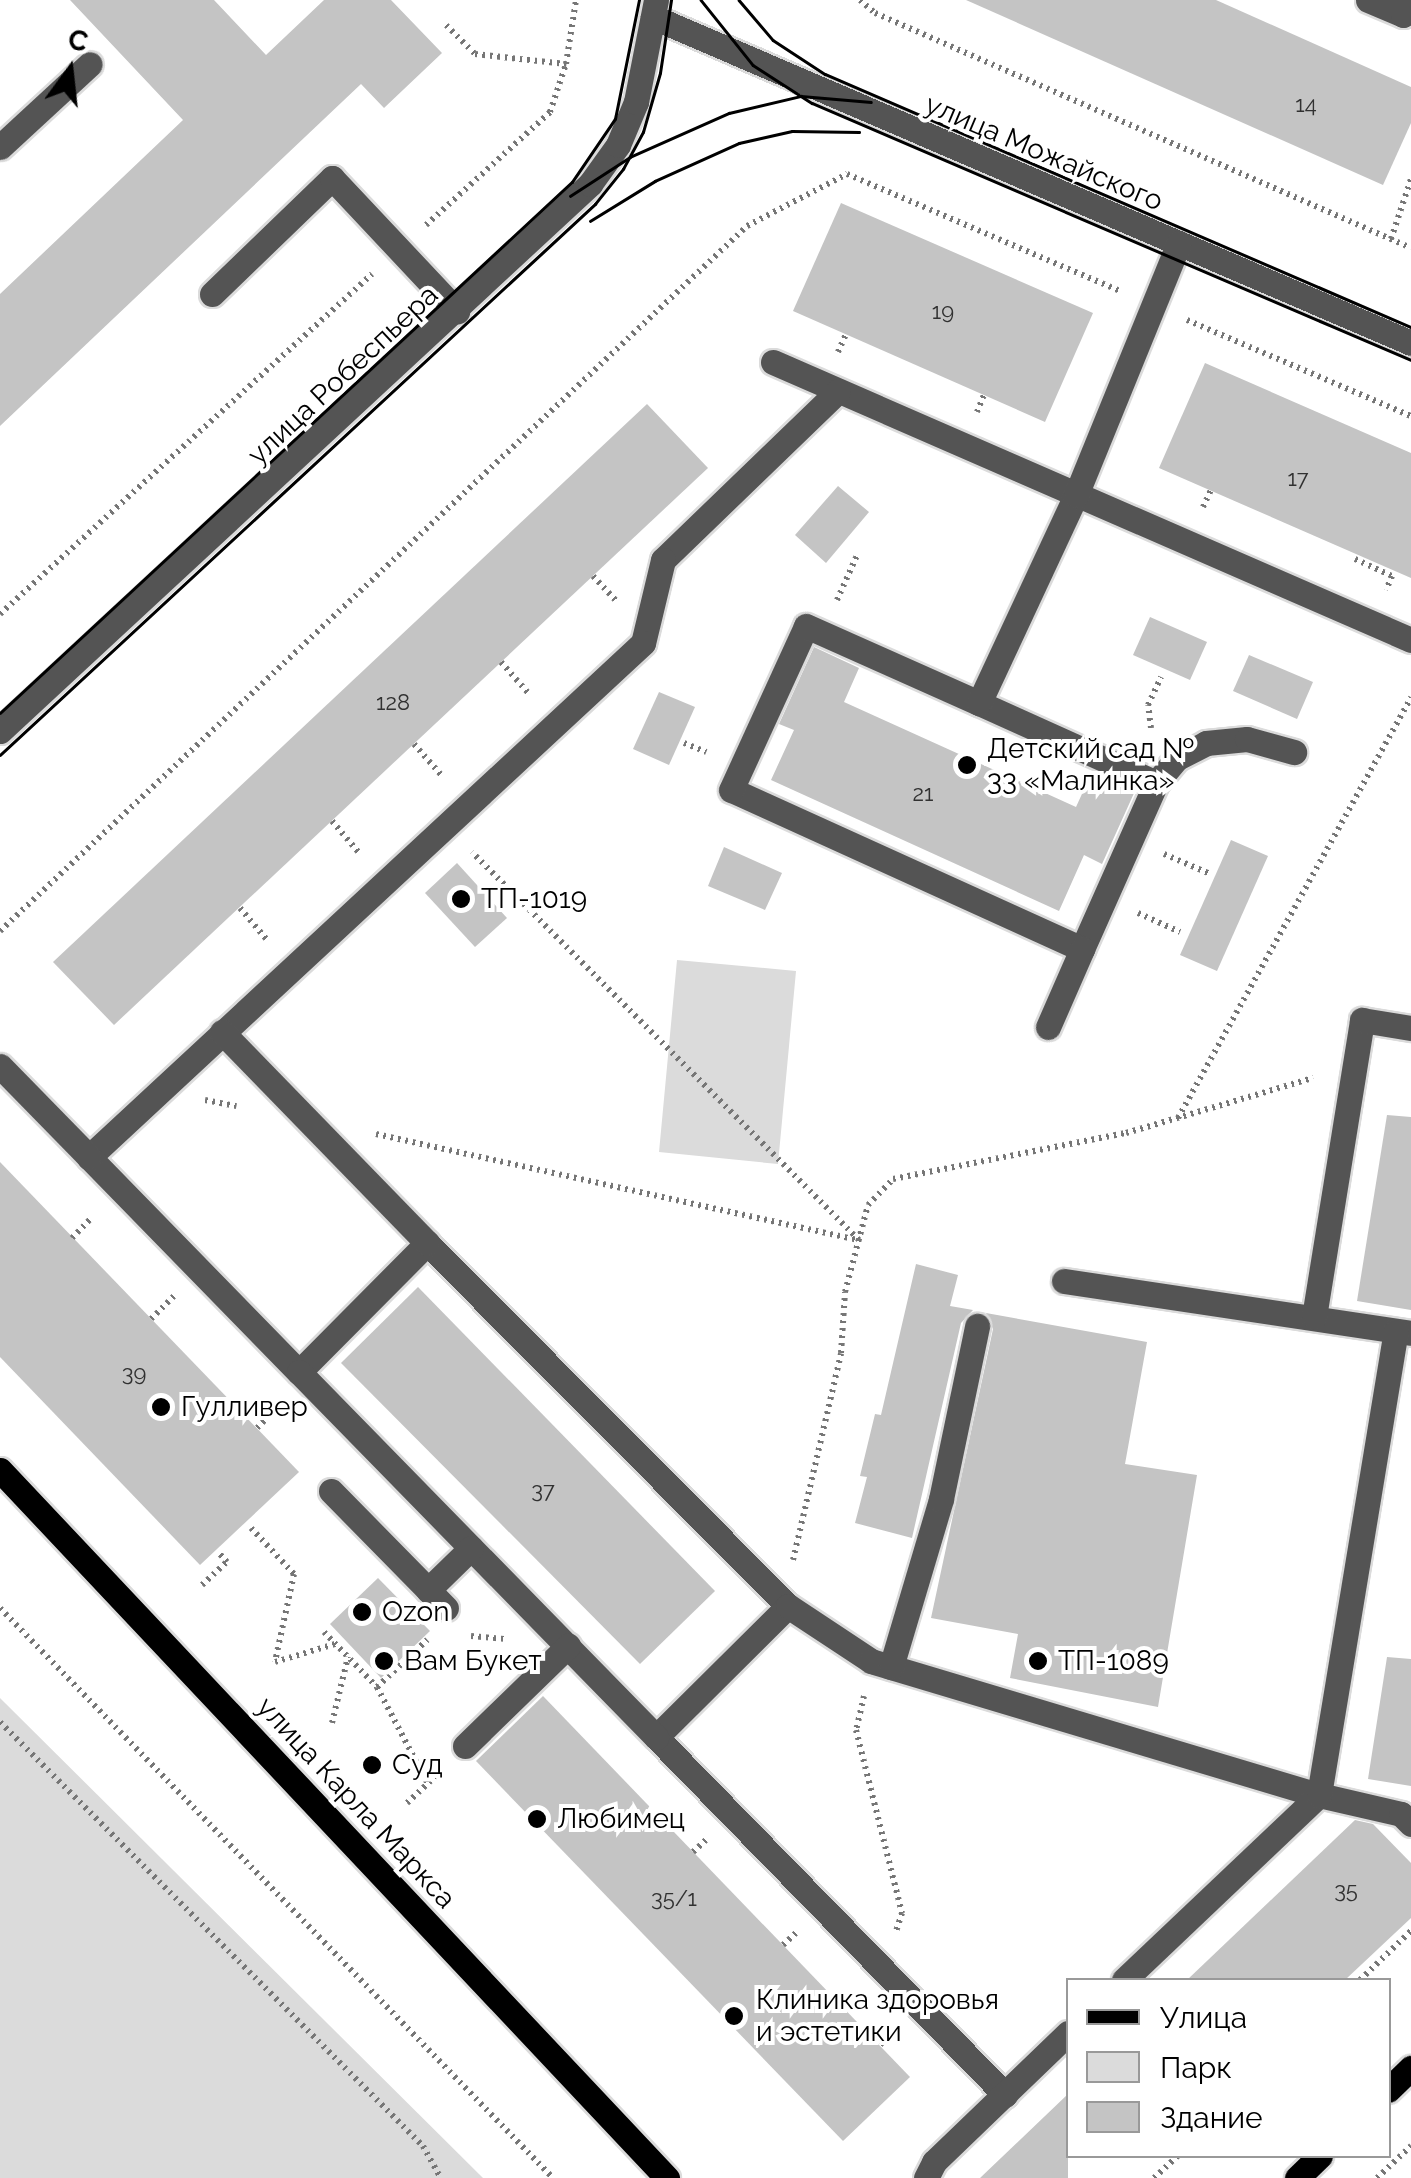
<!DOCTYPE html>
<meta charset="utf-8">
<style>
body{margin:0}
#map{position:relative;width:1411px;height:2178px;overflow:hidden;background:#fff;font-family:Raleway,sans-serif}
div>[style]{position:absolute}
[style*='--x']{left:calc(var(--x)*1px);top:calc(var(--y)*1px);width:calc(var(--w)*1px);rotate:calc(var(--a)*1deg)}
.green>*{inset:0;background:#dbdbdb}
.building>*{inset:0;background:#c4c4c4}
.path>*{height:6px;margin-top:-3px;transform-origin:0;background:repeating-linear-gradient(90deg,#767676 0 2.5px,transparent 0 7.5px)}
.roads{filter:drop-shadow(2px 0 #dbdbdb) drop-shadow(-2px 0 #dbdbdb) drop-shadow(0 2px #dbdbdb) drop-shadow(0 -2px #dbdbdb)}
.minor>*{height:25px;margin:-12.5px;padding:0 12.5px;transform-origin:12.5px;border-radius:12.5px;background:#545454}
.major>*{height:25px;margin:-12.5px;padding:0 12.5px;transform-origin:12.5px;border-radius:12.5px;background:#000}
.tram>*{height:2.5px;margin:-1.25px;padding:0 1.25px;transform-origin:1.25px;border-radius:1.25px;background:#000}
.dots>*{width:28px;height:28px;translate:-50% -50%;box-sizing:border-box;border:5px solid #fff;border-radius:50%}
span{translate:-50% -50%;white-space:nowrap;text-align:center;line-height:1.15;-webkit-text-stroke:8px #fff;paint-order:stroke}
.number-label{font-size:22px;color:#313131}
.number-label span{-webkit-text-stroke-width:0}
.street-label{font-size:28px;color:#000}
.poi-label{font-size:28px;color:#000}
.left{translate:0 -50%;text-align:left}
.legend{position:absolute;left:1066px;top:1978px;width:325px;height:180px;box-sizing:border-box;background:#fff;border:2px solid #999;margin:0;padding:12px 18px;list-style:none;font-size:30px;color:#000}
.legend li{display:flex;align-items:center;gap:20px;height:50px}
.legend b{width:50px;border:2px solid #999}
.north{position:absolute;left:20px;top:20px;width:100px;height:100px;-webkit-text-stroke:8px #fff;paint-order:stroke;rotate:15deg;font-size:28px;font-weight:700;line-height:40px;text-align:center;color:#000}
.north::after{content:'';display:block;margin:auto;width:35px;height:45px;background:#000;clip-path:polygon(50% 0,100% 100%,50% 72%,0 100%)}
</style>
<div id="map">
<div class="green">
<i style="clip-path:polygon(677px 960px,796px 971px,778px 1164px,659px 1152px)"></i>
<i style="clip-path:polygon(0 1698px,483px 2178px,0 2178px)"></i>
</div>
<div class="building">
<i style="clip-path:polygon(70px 0,214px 0,266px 55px,324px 0,391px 0,442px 53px,384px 108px,361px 84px,0 426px,0 294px,183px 120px)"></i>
<i style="clip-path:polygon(966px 0,1216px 0,1411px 87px,1411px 123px,1383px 185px)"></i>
<i style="clip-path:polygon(841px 203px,1093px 313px,1045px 422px,793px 311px)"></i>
<i style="clip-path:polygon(1205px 363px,1411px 453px,1411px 578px,1159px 468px)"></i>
<i style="clip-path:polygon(647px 404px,708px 468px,114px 1025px,53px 962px)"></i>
<i style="clip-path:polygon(838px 486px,869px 512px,826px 563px,795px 535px)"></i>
<i style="clip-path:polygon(1150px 617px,1207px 642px,1190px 680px,1133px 655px)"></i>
<i style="clip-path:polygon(814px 647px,859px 668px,844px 702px,1076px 807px,1092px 772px,1135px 791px,1102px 864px,1084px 855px,1059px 911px,771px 780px,794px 730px,779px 724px)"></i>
<i style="clip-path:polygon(1249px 655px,1313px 682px,1297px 719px,1233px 691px)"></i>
<i style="clip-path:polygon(659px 692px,695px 707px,669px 765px,633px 749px)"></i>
<i style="clip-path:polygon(1231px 840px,1268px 856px,1217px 971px,1180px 955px)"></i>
<i style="clip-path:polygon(724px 847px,782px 873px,765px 910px,708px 886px)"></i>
<i style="clip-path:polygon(457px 863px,507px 918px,475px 947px,425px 893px)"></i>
<i style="clip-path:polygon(1387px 1115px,1411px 1117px,1411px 1310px,1357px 1301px)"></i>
<i style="clip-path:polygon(0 1162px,299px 1472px,200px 1565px,0 1357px)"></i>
<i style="clip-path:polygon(916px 1264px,958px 1275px,950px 1306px,973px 1310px,961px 1323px,912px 1538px,855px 1523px,867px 1477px,860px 1476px,875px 1414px,881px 1415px)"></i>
<i style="clip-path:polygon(418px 1287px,715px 1591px,640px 1664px,341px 1363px)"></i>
<i style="clip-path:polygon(986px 1313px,1147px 1342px,1125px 1464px,1197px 1475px,1158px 1707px,1010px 1678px,1018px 1634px,931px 1618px,993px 1329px)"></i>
<i style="clip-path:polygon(378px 1578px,430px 1631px,381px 1678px,330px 1624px)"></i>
<i style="clip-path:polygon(1387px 1657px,1411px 1659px,1411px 1786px,1368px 1779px)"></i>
<i style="clip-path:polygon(543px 1696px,910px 2077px,843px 2141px,476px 1761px)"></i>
<i style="clip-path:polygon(1355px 1820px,1373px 1824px,1411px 1863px,1411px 1918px,1345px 1980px,1187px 1980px)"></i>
<i style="clip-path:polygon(1068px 2094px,1068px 2178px,980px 2178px,1022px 2138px)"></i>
</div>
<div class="path">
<i style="--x:860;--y:0;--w:20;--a:41"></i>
<i style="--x:875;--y:13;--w:585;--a:23.67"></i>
<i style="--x:446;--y:25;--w:41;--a:45"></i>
<i style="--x:475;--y:54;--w:92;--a:6.3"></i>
<i style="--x:426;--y:225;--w:168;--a:-42.3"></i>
<i style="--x:550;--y:112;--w:51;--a:-71.6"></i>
<i style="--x:566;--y:64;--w:65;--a:-81.1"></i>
<i style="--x:1391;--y:239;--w:63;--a:-71.6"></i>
<i style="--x:1187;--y:320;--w:244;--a:23.2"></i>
<i style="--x:838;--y:352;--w:20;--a:-66"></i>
<i style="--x:977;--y:412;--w:18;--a:-68"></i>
<i style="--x:1203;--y:507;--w:19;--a:-65"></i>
<i style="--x:1355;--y:559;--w:41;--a:24.7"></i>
<i style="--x:1392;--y:576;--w:15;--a:113"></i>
<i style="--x:593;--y:576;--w:34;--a:47"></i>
<i style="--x:837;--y:600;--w:51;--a:-65.9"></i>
<i style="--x:0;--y:614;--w:504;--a:-42.43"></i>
<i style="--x:501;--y:662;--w:44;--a:48.7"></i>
<i style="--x:1151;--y:728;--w:23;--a:-97"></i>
<i style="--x:1148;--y:705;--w:31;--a:-65"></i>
<i style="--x:684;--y:743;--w:24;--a:22"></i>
<i style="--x:414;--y:744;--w:44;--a:48.7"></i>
<i style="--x:332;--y:821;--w:43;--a:49.7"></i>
<i style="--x:1164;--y:854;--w:48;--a:23.4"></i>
<i style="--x:240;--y:908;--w:43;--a:49.7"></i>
<i style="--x:1138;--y:913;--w:46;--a:24.3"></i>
<i style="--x:0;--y:931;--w:1027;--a:-43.34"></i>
<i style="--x:747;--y:226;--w:113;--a:-27.5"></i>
<i style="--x:847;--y:174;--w:297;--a:23.2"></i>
<i style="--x:205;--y:1100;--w:32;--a:11"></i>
<i style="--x:1178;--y:1118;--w:481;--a:-61"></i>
<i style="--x:376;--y:1134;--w:494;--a:12.4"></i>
<i style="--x:859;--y:1240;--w:548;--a:-134.93"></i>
<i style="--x:72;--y:1238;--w:29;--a:-46"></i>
<i style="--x:151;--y:1319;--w:34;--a:-45"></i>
<i style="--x:257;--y:1428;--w:34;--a:-45"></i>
<i style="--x:251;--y:1528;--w:63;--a:46.9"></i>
<i style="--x:294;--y:1574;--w:90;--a:102.2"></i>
<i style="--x:275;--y:1662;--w:63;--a:-16.7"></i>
<i style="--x:793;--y:1560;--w:212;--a:-76.9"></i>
<i style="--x:841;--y:1353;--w:61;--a:-86.2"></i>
<i style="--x:845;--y:1292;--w:90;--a:-75.2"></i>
<i style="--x:868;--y:1205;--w:36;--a:-46"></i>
<i style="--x:893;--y:1179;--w:237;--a:-11.2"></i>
<i style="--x:1126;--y:1133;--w:195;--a:-16.4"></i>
<i style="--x:202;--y:1585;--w:34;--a:-43"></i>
<i style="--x:227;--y:1562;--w:12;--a:-132"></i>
<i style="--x:0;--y:1608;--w:794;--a:45.87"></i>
<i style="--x:324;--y:1632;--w:76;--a:46.1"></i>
<i style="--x:377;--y:1687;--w:110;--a:62.3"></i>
<i style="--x:471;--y:1636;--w:33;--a:5"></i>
<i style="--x:377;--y:1687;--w:69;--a:-43.2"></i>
<i style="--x:864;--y:1696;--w:35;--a:103"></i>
<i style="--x:856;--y:1730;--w:189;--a:75.9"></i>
<i style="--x:902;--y:1913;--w:20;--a:108"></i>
<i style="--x:0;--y:1722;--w:599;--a:45.07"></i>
<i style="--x:423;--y:2146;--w:37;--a:61"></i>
<i style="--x:332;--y:1723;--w:68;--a:-76.4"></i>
<i style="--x:407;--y:1803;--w:44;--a:-43.2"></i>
<i style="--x:672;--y:1830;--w:18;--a:-45"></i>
<i style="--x:693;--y:1852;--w:19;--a:-43"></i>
<i style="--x:783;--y:1945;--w:19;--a:-43"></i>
<i style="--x:1360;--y:1980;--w:71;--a:-43.9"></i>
<i style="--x:880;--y:2045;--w:18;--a:-45"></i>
<i style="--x:1154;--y:2178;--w:33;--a:-43"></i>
<i style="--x:1377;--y:2178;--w:47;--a:-43.3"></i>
</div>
<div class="roads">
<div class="minor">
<i style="--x:1368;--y:0;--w:38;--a:23"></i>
<i style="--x:1403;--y:15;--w:15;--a:-90"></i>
<i style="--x:653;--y:17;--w:825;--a:23.27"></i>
<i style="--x:0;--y:147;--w:122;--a:-42.7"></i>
<i style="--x:212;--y:294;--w:167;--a:-44"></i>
<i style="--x:332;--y:178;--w:183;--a:46.8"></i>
<i style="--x:773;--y:362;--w:696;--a:23.54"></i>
<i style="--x:838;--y:391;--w:243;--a:136"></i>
<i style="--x:663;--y:560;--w:85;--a:103.5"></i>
<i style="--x:643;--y:643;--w:756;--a:137.14"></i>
<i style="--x:89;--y:1157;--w:301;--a:45.7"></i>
<i style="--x:299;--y:1372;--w:182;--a:-45.2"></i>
<i style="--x:427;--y:1243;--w:512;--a:45.16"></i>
<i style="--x:788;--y:1606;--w:186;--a:135.2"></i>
<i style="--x:656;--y:1737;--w:500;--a:45.7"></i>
<i style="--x:979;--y:703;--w:194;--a:24.3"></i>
<i style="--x:1156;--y:783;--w:182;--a:114"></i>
<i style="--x:1082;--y:949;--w:385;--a:-155.6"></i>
<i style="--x:731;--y:790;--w:180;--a:-65.4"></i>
<i style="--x:806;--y:626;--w:189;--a:24"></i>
<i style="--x:979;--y:703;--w:230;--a:-65"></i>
<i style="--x:1076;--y:495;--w:272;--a:-67.8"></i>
<i style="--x:0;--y:731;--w:805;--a:-42.83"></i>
<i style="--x:590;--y:184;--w:48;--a:-54.3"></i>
<i style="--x:618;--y:145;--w:47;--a:-67.3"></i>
<i style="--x:636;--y:102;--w:104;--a:-78.9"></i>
<i style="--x:1156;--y:783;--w:33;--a:-50"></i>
<i style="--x:1177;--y:758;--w:33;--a:-27"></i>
<i style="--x:1206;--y:743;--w:41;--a:-5.6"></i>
<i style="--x:1247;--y:739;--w:49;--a:15.5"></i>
<i style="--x:1048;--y:1027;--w:85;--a:-66.4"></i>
<i style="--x:222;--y:1032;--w:294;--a:45.8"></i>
<i style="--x:0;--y:1066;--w:127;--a:45.6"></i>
<i style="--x:1064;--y:1281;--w:350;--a:8.5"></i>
<i style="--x:1314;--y:1317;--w:301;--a:-80.8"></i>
<i style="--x:1362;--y:1020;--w:50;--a:9.3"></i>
<i style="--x:299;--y:1372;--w:511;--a:45.63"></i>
<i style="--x:331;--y:1491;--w:164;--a:45.5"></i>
<i style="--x:428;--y:1590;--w:60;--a:-44.3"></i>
<i style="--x:788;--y:1606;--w:100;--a:33.5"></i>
<i style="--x:871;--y:1661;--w:468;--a:16.7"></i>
<i style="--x:1319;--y:1795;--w:84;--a:13"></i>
<i style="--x:1401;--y:1814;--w:14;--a:45"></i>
<i style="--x:891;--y:1667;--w:175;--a:-73.4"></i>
<i style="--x:941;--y:1499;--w:177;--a:-78.2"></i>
<i style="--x:465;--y:1746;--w:144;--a:-44.2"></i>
<i style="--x:1124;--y:1980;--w:269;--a:-43.5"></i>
<i style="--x:1319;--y:1795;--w:470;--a:-80.6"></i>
<i style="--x:926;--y:2178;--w:18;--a:-63"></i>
<i style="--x:934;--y:2162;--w:186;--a:-43.9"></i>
</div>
<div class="major">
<i style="--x:0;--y:1470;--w:973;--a:46.71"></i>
<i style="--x:1388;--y:2090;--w:32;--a:-44"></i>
<i style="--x:1297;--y:2178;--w:32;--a:-44"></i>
</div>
</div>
<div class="tram">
<i style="--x:701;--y:0;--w:83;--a:51.3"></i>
<i style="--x:753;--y:65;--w:70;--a:32.8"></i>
<i style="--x:812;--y:103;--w:652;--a:23.22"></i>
<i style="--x:739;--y:0;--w:52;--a:49.6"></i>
<i style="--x:773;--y:40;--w:62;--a:33.2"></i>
<i style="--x:825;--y:74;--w:638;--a:23.35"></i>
<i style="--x:570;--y:196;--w:72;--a:-33"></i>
<i style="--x:630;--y:157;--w:108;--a:-24"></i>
<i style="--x:729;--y:113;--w:74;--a:-13.3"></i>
<i style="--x:801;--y:96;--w:70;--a:4.9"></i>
<i style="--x:590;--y:221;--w:76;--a:-31.6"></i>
<i style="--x:655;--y:181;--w:92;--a:-24.3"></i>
<i style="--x:739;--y:143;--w:54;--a:-12.8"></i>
<i style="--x:792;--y:131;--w:67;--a:0.9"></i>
<i style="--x:0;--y:713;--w:780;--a:-42.87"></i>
<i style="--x:572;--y:182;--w:76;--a:-55.7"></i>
<i style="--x:615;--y:119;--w:121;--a:-78.6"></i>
<i style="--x:0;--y:755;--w:811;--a:-42.8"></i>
<i style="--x:595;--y:204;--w:45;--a:-51.3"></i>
<i style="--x:623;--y:169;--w:42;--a:-61.6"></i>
<i style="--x:643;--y:132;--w:61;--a:-73.9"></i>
<i style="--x:660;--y:73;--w:74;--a:-81.4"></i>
</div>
<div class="dots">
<i style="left:967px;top:765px;background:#000"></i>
<i style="left:461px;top:899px;background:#000"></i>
<i style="left:161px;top:1407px;background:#000"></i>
<i style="left:362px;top:1612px;background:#000"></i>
<i style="left:384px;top:1661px;background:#000"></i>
<i style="left:1038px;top:1661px;background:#000"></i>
<i style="left:372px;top:1765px;background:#000"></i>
<i style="left:537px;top:1819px;background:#000"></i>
<i style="left:734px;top:2016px;background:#000"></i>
</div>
<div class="number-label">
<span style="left:1306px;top:105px">14</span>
<span style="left:943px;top:312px">19</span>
<span style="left:1298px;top:479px">17</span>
<span style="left:393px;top:703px">128</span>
<span style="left:923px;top:794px">21</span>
<span style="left:134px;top:1374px">39</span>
<span style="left:543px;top:1491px">37</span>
<span style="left:1346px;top:1891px">35</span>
<span style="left:674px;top:1899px">35/1</span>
</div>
<div class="street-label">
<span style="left:1044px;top:153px;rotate:23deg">улица Можайского</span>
<span style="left:343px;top:375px;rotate:-43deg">улица Робеспьера</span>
<span style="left:356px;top:1803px;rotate:47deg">улица Карла Маркса</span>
</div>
<div class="poi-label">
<span class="left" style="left:987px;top:765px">Детский сад №<br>33 «Малинка»</span>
<span class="left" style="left:481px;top:899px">ТП-1019</span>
<span class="left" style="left:181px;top:1407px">Гулливер</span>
<span class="left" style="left:382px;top:1612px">Ozon</span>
<span class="left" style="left:404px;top:1661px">Вам Букет</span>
<span class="left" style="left:1058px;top:1661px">ТП-1089</span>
<span class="left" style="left:392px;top:1765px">Суд</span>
<span class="left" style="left:557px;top:1819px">Любимец</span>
<span class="left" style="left:756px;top:2016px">Клиника здоровья<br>и эстетики</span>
</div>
<ul class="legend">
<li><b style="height:12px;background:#000"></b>Улица</li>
<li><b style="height:28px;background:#dbdbdb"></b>Парк</li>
<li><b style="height:28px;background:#c4c4c4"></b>Здание</li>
</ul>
<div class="north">С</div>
</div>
